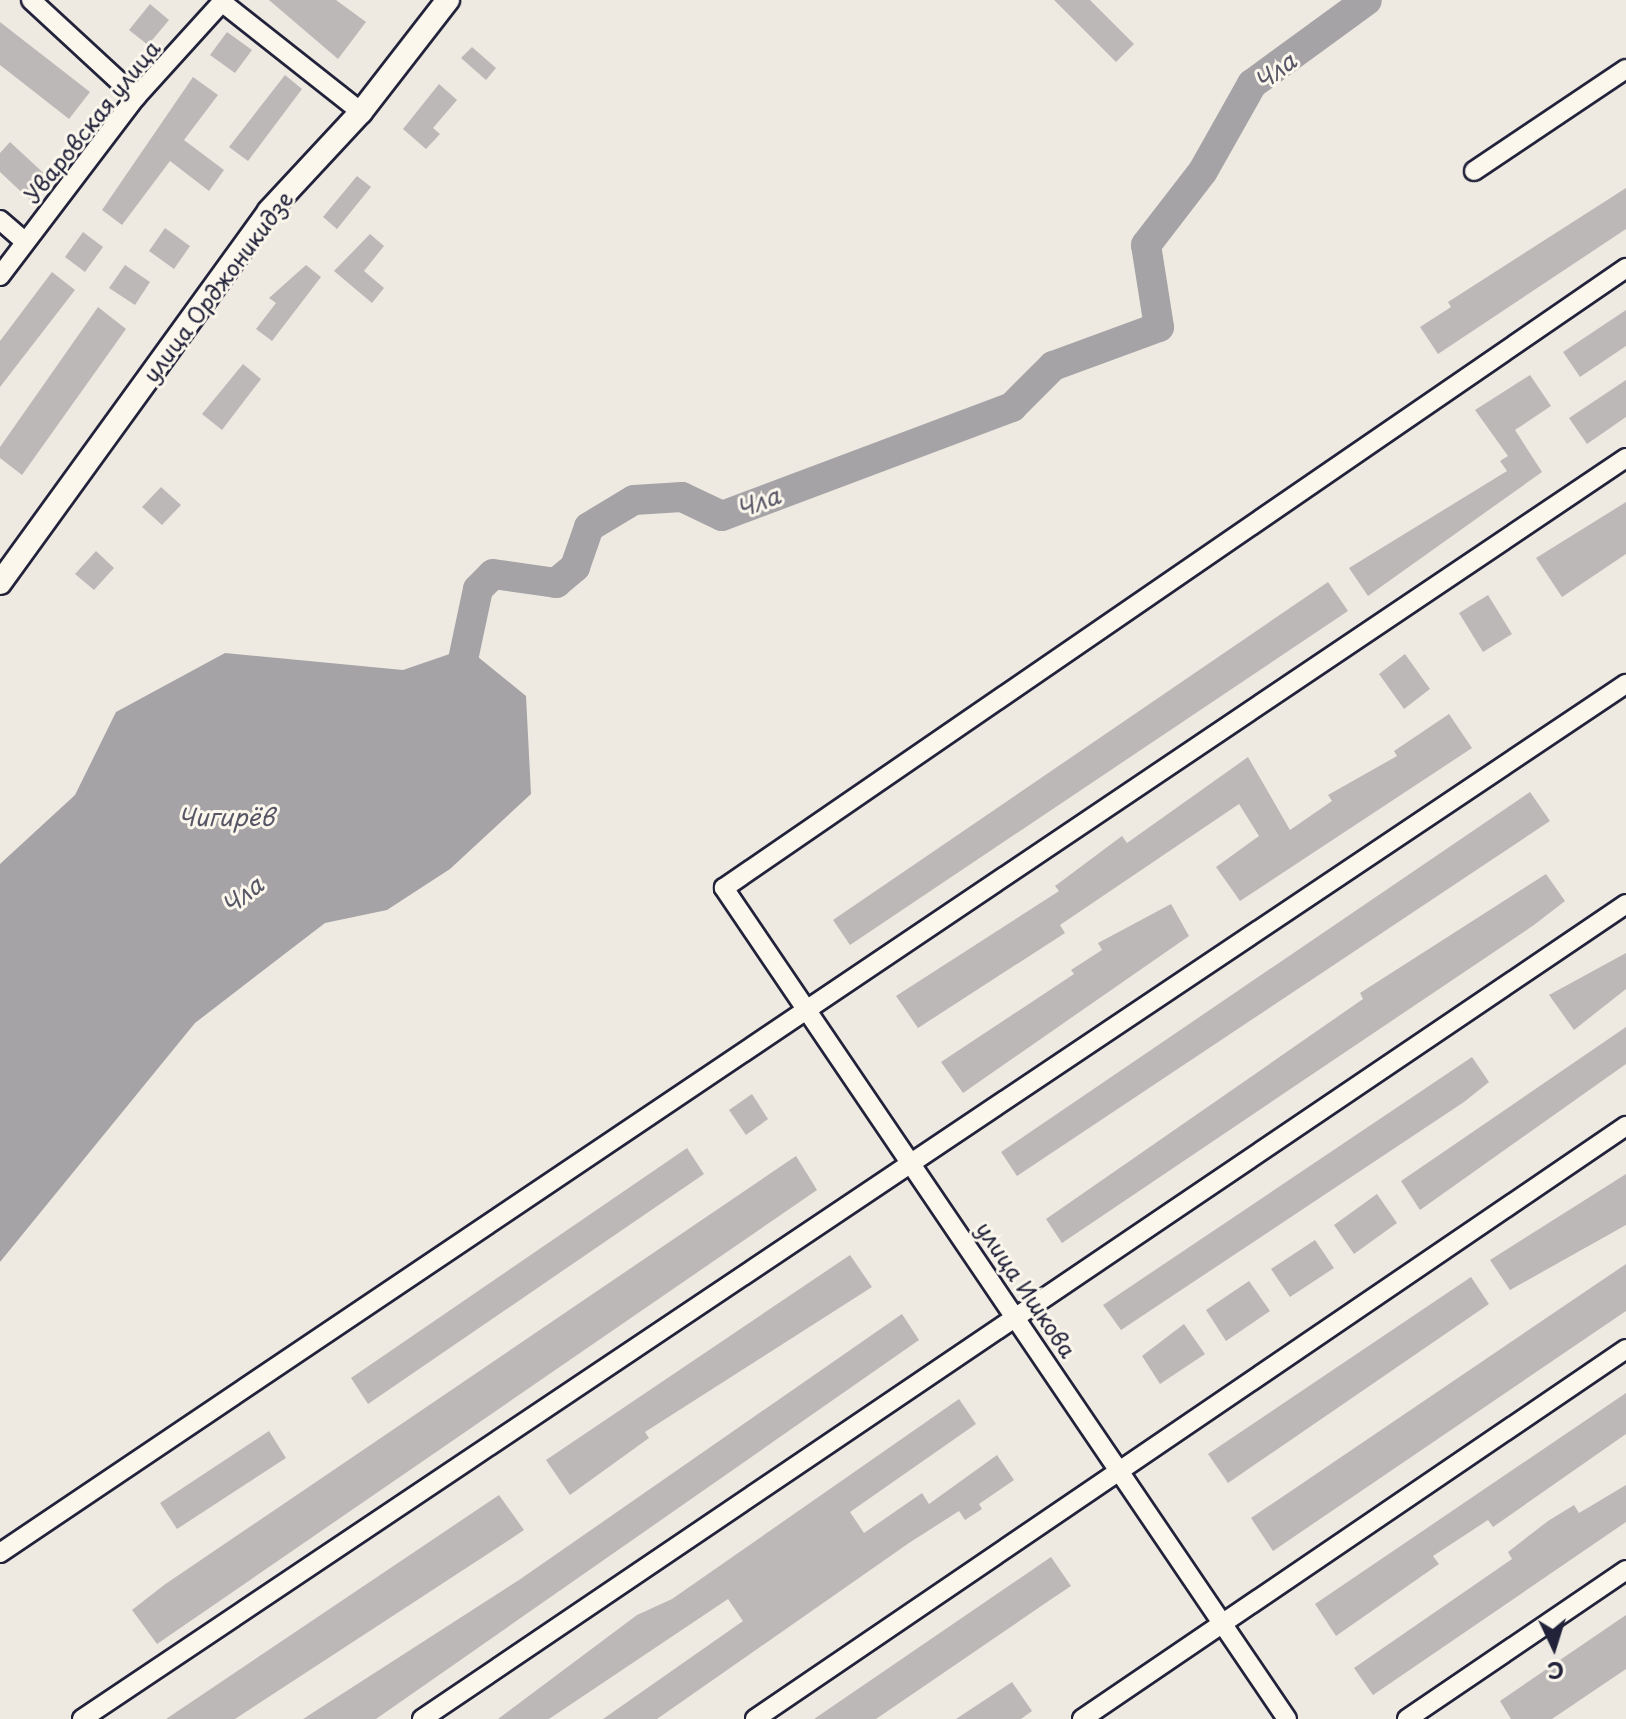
<!DOCTYPE html>
<meta charset="utf-8">
<style>
body{margin:0}
#map{position:relative;width:1626px;height:1719px;overflow:hidden;background:#eeeae2;font-family:"Playpen Sans",sans-serif}
div>[style]{position:absolute}
[style*='--x']{left:calc(var(--x)*1px);top:calc(var(--y)*1px);width:calc(var(--w)*1px);rotate:calc(var(--a)*1deg)}
.water>*{inset:0;background:#a6a3a7}
.river>*{height:30px;margin:-15px;padding:0 15px;transform-origin:15px;border-radius:15px;background:#a6a3a7}
.building>*{inset:0;background:#bcb8b8}
.roads{filter:drop-shadow(2px 0 #22223b) drop-shadow(-2px 0 #22223b) drop-shadow(0 2px #22223b) drop-shadow(0 -2px #22223b)}
.minor>*{height:18px;margin:-9px;padding:0 9px;transform-origin:9px;border-radius:9px;background:#fbf7ec}
.tertiary>*{height:22px;margin:-11px;padding:0 11px;transform-origin:11px;border-radius:11px;background:#fbf7ec}
span{translate:-50% -50%;white-space:nowrap;text-align:center;line-height:1.15;-webkit-text-stroke:6px #fbf7ec;paint-order:stroke}
.street-label{font-size:22px;color:#22223b}
.water-label{font-size:24px;color:#575666;font-style:italic}
.north{position:absolute;left:1514px;top:1607px;width:80px;height:80px;-webkit-text-stroke:6px #fbf7ec;paint-order:stroke;rotate:176deg;font-size:22px;font-weight:700;line-height:32px;text-align:center;color:#22223b}
.north::after{content:'';display:block;margin:auto;width:28px;height:36px;background:#22223b;clip-path:polygon(50% 0,100% 100%,50% 72%,0 100%)}
</style>
<div id="map">
<div class="water">
<i style="clip-path:polygon(467px 648px,526px 696px,531px 794px,450px 869px,387px 910px,325px 923px,195px 1023px,0 1262px,0 864px,75px 795px,116px 712px,225px 653px,403px 670px)"></i>
</div>
<div class="river">
<i style="--x:457;--y:688;--w:101;--a:-78"></i>
<i style="--x:478;--y:589;--w:21;--a:-45"></i>
<i style="--x:493;--y:574;--w:64;--a:8.1"></i>
<i style="--x:556;--y:583;--w:25;--a:-40"></i>
<i style="--x:575;--y:567;--w:42;--a:-70.7"></i>
<i style="--x:589;--y:527;--w:52;--a:-31"></i>
<i style="--x:634;--y:500;--w:48;--a:-3.6"></i>
<i style="--x:682;--y:497;--w:44;--a:25.4"></i>
<i style="--x:722;--y:516;--w:310;--a:-20.6"></i>
<i style="--x:1012;--y:407;--w:58;--a:-45"></i>
<i style="--x:1053;--y:366;--w:113;--a:-20.2"></i>
<i style="--x:1159;--y:327;--w:83;--a:-99"></i>
<i style="--x:1146;--y:245;--w:93;--a:-52.4"></i>
<i style="--x:1203;--y:171;--w:100;--a:-60.6"></i>
<i style="--x:1252;--y:84;--w:142;--a:-36.1"></i>
</div>
<div class="building">
<i style="clip-path:polygon(269px 0,336px 0,366px 22px,338px 59px)"></i>
<i style="clip-path:polygon(1054px 0,1090px 0,1134px 44px,1116px 62px)"></i>
<i style="clip-path:polygon(150px 4px,169px 20px,148px 45px,129px 30px)"></i>
<i style="clip-path:polygon(0 22px,90px 92px,69px 119px,0 65px)"></i>
<i style="clip-path:polygon(227px 32px,252px 50px,235px 73px,210px 55px)"></i>
<i style="clip-path:polygon(472px 47px,496px 68px,486px 80px,461px 58px)"></i>
<i style="clip-path:polygon(285px 75px,302px 89px,248px 161px,229px 147px)"></i>
<i style="clip-path:polygon(193px 77px,218px 95px,184px 140px,224px 170px,209px 191px,170px 161px,122px 225px,102px 210px)"></i>
<i style="clip-path:polygon(439px 84px,457px 100px,433px 128px,440px 134px,426px 149px,403px 129px)"></i>
<i style="clip-path:polygon(10px 142px,50px 179px,31px 201px,0 172px,0 153px)"></i>
<i style="clip-path:polygon(357px 176px,371px 187px,337px 229px,323px 217px)"></i>
<i style="clip-path:polygon(1626px 188px,1626px 229px,1438px 354px,1420px 327px,1451px 307px,1448px 302px)"></i>
<i style="clip-path:polygon(165px 228px,190px 246px,174px 269px,149px 251px)"></i>
<i style="clip-path:polygon(83px 232px,103px 247px,85px 272px,65px 257px)"></i>
<i style="clip-path:polygon(370px 234px,384px 246px,364px 271px,384px 288px,372px 303px,334px 271px)"></i>
<i style="clip-path:polygon(125px 265px,150px 282px,135px 305px,109px 288px)"></i>
<i style="clip-path:polygon(306px 265px,321px 277px,272px 341px,256px 329px,276px 303px,269px 298px)"></i>
<i style="clip-path:polygon(52px 272px,75px 290px,0 387px,0 341px)"></i>
<i style="clip-path:polygon(98px 307px,126px 329px,22px 475px,0 458px,0 447px)"></i>
<i style="clip-path:polygon(1626px 310px,1626px 346px,1580px 377px,1563px 352px)"></i>
<i style="clip-path:polygon(243px 364px,261px 379px,222px 430px,202px 414px)"></i>
<i style="clip-path:polygon(1530px 375px,1551px 406px,1515px 430px,1542px 472px,1368px 596px,1349px 568px,1507px 471px,1500px 461px,1508px 456px,1475px 410px)"></i>
<i style="clip-path:polygon(1626px 380px,1626px 417px,1587px 444px,1569px 418px)"></i>
<i style="clip-path:polygon(161px 487px,181px 505px,162px 525px,142px 507px)"></i>
<i style="clip-path:polygon(1626px 502px,1626px 554px,1562px 597px,1536px 558px)"></i>
<i style="clip-path:polygon(96px 551px,114px 568px,94px 590px,75px 574px)"></i>
<i style="clip-path:polygon(1328px 582px,1348px 611px,850px 945px,833px 920px)"></i>
<i style="clip-path:polygon(1488px 595px,1512px 634px,1483px 652px,1459px 613px)"></i>
<i style="clip-path:polygon(1405px 654px,1430px 689px,1404px 709px,1379px 674px)"></i>
<i style="clip-path:polygon(1449px 714px,1472px 748px,1240px 901px,1216px 867px,1259px 836px,1239px 804px,1060px 925px,1065px 933px,918px 1028px,896px 996px,1059px 891px,1055px 886px,1122px 836px,1127px 843px,1248px 757px,1290px 830px,1332px 801px,1328px 795px,1397px 756px,1394px 751px)"></i>
<i style="clip-path:polygon(1530px 792px,1550px 821px,1017px 1176px,1001px 1152px)"></i>
<i style="clip-path:polygon(1546px 874px,1565px 901px,1534px 925px,1062px 1243px,1046px 1219px,1363px 999px,1360px 993px)"></i>
<i style="clip-path:polygon(1171px 904px,1189px 936px,963px 1093px,941px 1062px,1074px 974px,1071px 970px,1102px 950px,1098px 943px)"></i>
<i style="clip-path:polygon(1626px 953px,1626px 989px,1574px 1030px,1549px 995px)"></i>
<i style="clip-path:polygon(1626px 1027px,1626px 1064px,1420px 1210px,1401px 1181px)"></i>
<i style="clip-path:polygon(1472px 1057px,1489px 1082px,1464px 1102px,1121px 1330px,1103px 1305px)"></i>
<i style="clip-path:polygon(752px 1094px,768px 1119px,746px 1135px,729px 1110px)"></i>
<i style="clip-path:polygon(687px 1148px,704px 1174px,368px 1404px,351px 1378px)"></i>
<i style="clip-path:polygon(796px 1156px,817px 1190px,157px 1644px,132px 1610px,164px 1585px)"></i>
<i style="clip-path:polygon(1626px 1174px,1626px 1225px,1510px 1290px,1490px 1260px)"></i>
<i style="clip-path:polygon(1377px 1194px,1397px 1223px,1354px 1254px,1334px 1225px)"></i>
<i style="clip-path:polygon(1315px 1240px,1334px 1268px,1290px 1297px,1271px 1269px)"></i>
<i style="clip-path:polygon(850px 1255px,872px 1287px,645px 1432px,649px 1438px,570px 1495px,546px 1460px)"></i>
<i style="clip-path:polygon(1626px 1264px,1626px 1311px,1273px 1551px,1251px 1518px)"></i>
<i style="clip-path:polygon(1471px 1277px,1489px 1304px,1228px 1483px,1208px 1454px)"></i>
<i style="clip-path:polygon(1249px 1281px,1270px 1311px,1226px 1341px,1206px 1310px)"></i>
<i style="clip-path:polygon(902px 1314px,919px 1340px,376px 1719px,303px 1719px,519px 1580px)"></i>
<i style="clip-path:polygon(1184px 1324px,1205px 1354px,1160px 1384px,1142px 1356px)"></i>
<i style="clip-path:polygon(1626px 1393px,1626px 1434px,1493px 1527px,1488px 1520px,1433px 1556px,1439px 1564px,1336px 1636px,1315px 1604px)"></i>
<i style="clip-path:polygon(959px 1399px,976px 1424px,850px 1512px,864px 1533px,922px 1493px,929px 1504px,997px 1455px,1014px 1480px,979px 1504px,982px 1509px,965px 1520px,959px 1511px,909px 1543px,657px 1719px,603px 1719px,743px 1621px,728px 1599px,549px 1719px,498px 1719px,637px 1615px,672px 1599px)"></i>
<i style="clip-path:polygon(269px 1431px,286px 1458px,177px 1529px,160px 1503px)"></i>
<i style="clip-path:polygon(1626px 1485px,1626px 1522px,1373px 1695px,1354px 1668px,1512px 1559px,1508px 1552px,1548px 1521px,1574px 1505px,1579px 1513px)"></i>
<i style="clip-path:polygon(499px 1495px,524px 1530px,503px 1544px,235px 1719px,166px 1719px)"></i>
<i style="clip-path:polygon(1051px 1557px,1071px 1586px,1050px 1600px,876px 1719px,814px 1719px)"></i>
<i style="clip-path:polygon(1626px 1615px,1626px 1669px,1552px 1719px,1511px 1719px,1500px 1701px)"></i>
<i style="clip-path:polygon(1012px 1682px,1032px 1711px,1021px 1719px,956px 1719px)"></i>
</div>
<div class="roads">
<div class="minor">
<i style="--x:31;--y:0;--w:143;--a:42.7"></i>
<i style="--x:223;--y:3;--w:176;--a:38.3"></i>
<i style="--x:1474;--y:171;--w:183;--a:-33.9"></i>
<i style="--x:0;--y:220;--w:33;--a:41"></i>
<i style="--x:0;--y:276;--w:225;--a:-52.8"></i>
<i style="--x:136;--y:97;--w:131;--a:-47.8"></i>
<i style="--x:0;--y:1553;--w:1960;--a:-33.96"></i>
<i style="--x:82;--y:1719;--w:1859;--a:-33.84"></i>
<i style="--x:422;--y:1719;--w:1454;--a:-34.09"></i>
<i style="--x:755;--y:1719;--w:1054;--a:-34.25"></i>
<i style="--x:1082;--y:1719;--w:658;--a:-34.22"></i>
<i style="--x:1287;--y:1719;--w:1004;--a:-124.12"></i>
<i style="--x:724;--y:888;--w:1095;--a:-34.5"></i>
<i style="--x:1407;--y:1719;--w:265;--a:-34.2"></i>
</div>
<div class="tertiary">
<i style="--x:0;--y:583;--w:459;--a:-54.1"></i>
<i style="--x:269;--y:211;--w:135;--a:-47.1"></i>
<i style="--x:361;--y:112;--w:142;--a:-52.2"></i>
</div>
</div>
<div class="street-label">
<span style="left:91px;top:121px;rotate:-51deg">Уваровская улица</span>
<span style="left:217px;top:286px;rotate:-53deg">улица Орджоникидзе</span>
<span style="left:1027px;top:1289px;rotate:56deg">улица Ишкова</span>
</div>
<div class="water-label">
<span style="left:1275px;top:71px;rotate:-37deg">Чла</span>
<span style="left:758px;top:502px;rotate:-21deg">Чла</span>
<span style="left:226px;top:817px">Чигирёв</span>
<span style="left:242px;top:895px;rotate:-38deg">Чла</span>
</div>
<div class="north">С</div>
</div>
